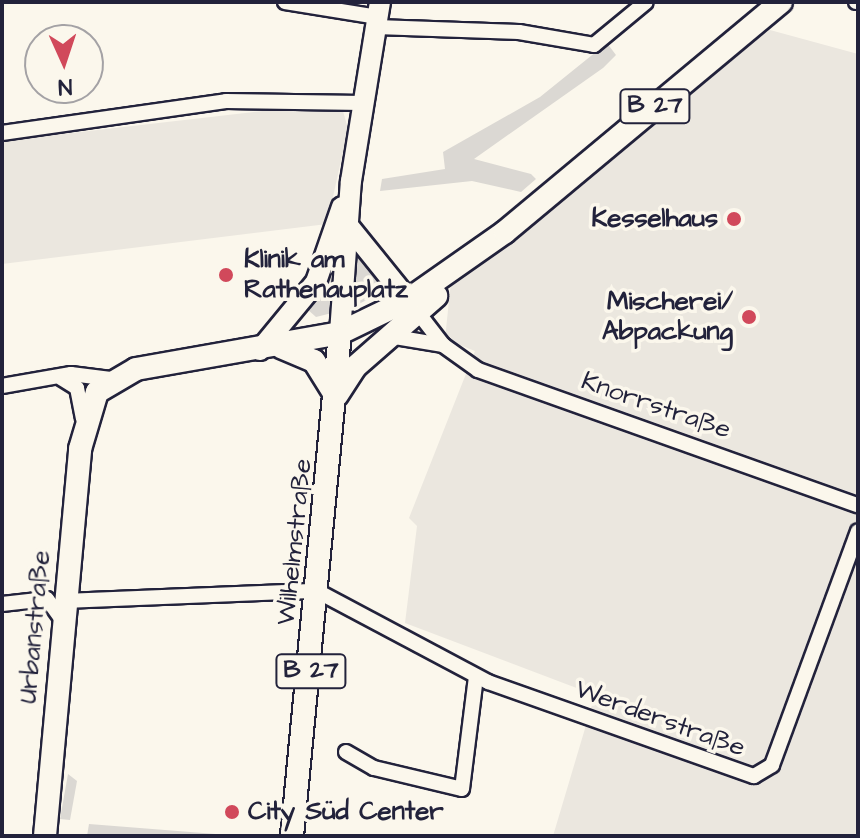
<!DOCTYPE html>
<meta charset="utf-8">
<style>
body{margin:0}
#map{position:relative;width:860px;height:838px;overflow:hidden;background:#fbf7ec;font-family:"Architects Daughter",sans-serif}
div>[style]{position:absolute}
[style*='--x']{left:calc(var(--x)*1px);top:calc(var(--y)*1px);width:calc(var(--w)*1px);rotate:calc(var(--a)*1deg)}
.built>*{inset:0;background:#ebe7df}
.green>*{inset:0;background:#dbd8d3}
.roads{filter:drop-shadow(2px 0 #22223b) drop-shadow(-2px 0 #22223b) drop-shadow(0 2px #22223b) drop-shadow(0 -2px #22223b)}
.street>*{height:14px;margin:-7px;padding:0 7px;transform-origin:7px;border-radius:7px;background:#fbf7ec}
.secondary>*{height:20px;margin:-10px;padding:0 10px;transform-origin:10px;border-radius:10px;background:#fbf7ec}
.primary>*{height:22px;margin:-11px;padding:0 11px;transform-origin:11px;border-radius:11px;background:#fbf7ec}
.dots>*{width:22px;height:22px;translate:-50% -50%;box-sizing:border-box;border:4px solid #fbf7ec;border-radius:50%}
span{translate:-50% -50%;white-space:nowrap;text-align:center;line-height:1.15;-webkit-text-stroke:7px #fbf7ec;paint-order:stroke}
.shield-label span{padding:2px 6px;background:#fbf7ec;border:2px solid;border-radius:6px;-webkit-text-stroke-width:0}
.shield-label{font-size:24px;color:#22223b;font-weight:700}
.poi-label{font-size:26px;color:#22223b;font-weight:700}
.right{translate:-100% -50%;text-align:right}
.left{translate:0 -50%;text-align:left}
.street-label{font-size:26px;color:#22223b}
.frame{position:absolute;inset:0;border:4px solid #22223b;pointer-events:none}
.north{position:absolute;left:24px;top:24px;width:80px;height:80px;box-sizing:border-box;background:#fbf7ec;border:2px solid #a4a2a5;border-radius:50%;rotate:177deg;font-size:22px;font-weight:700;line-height:32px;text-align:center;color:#22223b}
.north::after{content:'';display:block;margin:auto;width:28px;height:36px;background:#d1495b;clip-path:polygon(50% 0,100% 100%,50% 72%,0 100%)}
</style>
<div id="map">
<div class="built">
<i style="clip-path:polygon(770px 30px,858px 54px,858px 836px,553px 836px,595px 695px,405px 623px,417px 526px,409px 518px,475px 351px,445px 339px,451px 281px,575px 172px)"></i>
<i style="clip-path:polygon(297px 107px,343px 111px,348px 129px,327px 224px,2px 264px,2px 141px)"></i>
</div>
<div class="green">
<i style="clip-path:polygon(607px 43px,616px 55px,603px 68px,474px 159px,531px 174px,536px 179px,521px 192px,472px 181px,380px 191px,382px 179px,445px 169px,443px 152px,540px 97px)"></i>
<i style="clip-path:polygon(339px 244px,336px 312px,316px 317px,307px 309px)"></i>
<i style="clip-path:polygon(356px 250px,388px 289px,351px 308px)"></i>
<i style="clip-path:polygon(68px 774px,77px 781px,70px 820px,60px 819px)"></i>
<i style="clip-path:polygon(89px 824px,241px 836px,87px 836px)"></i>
</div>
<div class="roads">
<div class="street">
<i style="--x:285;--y:2;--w:94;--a:9.2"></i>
<i style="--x:856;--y:2;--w:2;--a:0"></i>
<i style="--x:376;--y:27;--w:143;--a:2"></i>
<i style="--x:519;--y:32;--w:76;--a:9.8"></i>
<i style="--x:594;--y:45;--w:67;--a:-39.6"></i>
<i style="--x:2;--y:133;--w:226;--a:-8.1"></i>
<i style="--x:226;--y:101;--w:137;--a:0.8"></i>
<i style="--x:413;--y:306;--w:49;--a:52.4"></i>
<i style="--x:443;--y:345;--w:43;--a:35.5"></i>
<i style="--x:478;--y:370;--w:403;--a:19.6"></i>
<i style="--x:389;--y:336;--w:55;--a:9.5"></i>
<i style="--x:61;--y:378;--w:19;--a:32"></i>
<i style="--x:77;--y:388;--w:31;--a:79"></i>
<i style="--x:2;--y:386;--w:70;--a:-9.9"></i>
<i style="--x:71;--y:374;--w:40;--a:7.1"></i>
<i style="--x:64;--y:601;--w:253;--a:-2.3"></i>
<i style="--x:317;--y:591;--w:194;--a:28"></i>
<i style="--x:488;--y:682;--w:282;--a:19.5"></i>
<i style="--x:754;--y:776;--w:21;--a:-31"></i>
<i style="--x:772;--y:765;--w:249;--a:-69.8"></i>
<i style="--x:2;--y:604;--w:45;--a:-6.3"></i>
<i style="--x:47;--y:599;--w:24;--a:54"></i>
<i style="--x:346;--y:752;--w:32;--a:30"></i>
<i style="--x:374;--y:768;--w:90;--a:13.4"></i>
<i style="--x:462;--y:789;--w:113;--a:-82.9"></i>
</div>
<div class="secondary">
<i style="--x:350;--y:228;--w:92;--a:51.1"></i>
<i style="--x:340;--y:333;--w:152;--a:-85.9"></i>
<i style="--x:351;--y:181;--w:181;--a:-80.8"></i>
<i style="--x:260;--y:350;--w:88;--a:-50.5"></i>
<i style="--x:316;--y:282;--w:79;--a:-70.9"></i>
</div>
<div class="primary">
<i style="--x:281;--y:347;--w:36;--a:23"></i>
<i style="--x:314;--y:361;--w:40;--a:58"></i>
<i style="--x:337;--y:395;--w:33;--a:-57"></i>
<i style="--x:355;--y:367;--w:108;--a:-41.2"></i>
<i style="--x:45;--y:836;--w:389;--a:-84.8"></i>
<i style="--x:80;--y:449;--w:59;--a:-73.4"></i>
<i style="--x:97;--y:392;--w:45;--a:-30.5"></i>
<i style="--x:136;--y:369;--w:207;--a:-10"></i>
<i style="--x:340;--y:333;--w:76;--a:-25.9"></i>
<i style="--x:408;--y:300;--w:118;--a:-35"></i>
<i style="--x:505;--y:232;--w:359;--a:-39.8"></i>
<i style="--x:292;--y:836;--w:505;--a:-84.55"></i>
</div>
</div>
<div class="dots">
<i style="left:734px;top:219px;background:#d1495b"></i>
<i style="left:226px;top:275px;background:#d1495b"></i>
<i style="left:749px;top:317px;background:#d1495b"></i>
<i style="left:232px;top:812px;background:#d1495b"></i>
</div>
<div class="shield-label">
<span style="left:655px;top:106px">B 27</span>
<span style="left:311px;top:671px">B 27</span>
</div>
<div class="poi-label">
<span class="right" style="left:718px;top:219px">Kesselhaus</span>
<span class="left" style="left:244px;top:275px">Klinik am<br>Rathenauplatz</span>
<span class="right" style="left:733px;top:317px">Mischerei/<br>Abpackung</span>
<span class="left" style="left:248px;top:812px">City Süd Center</span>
</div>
<div class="street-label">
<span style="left:656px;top:406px;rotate:19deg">Knorrstraße</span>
<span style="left:295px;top:542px;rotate:-84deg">Wilhelmstraße</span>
<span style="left:35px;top:627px;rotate:-85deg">Urbanstraße</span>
<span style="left:660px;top:719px;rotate:20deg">Werderstraße</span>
</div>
<div class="frame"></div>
<div class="north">N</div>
</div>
